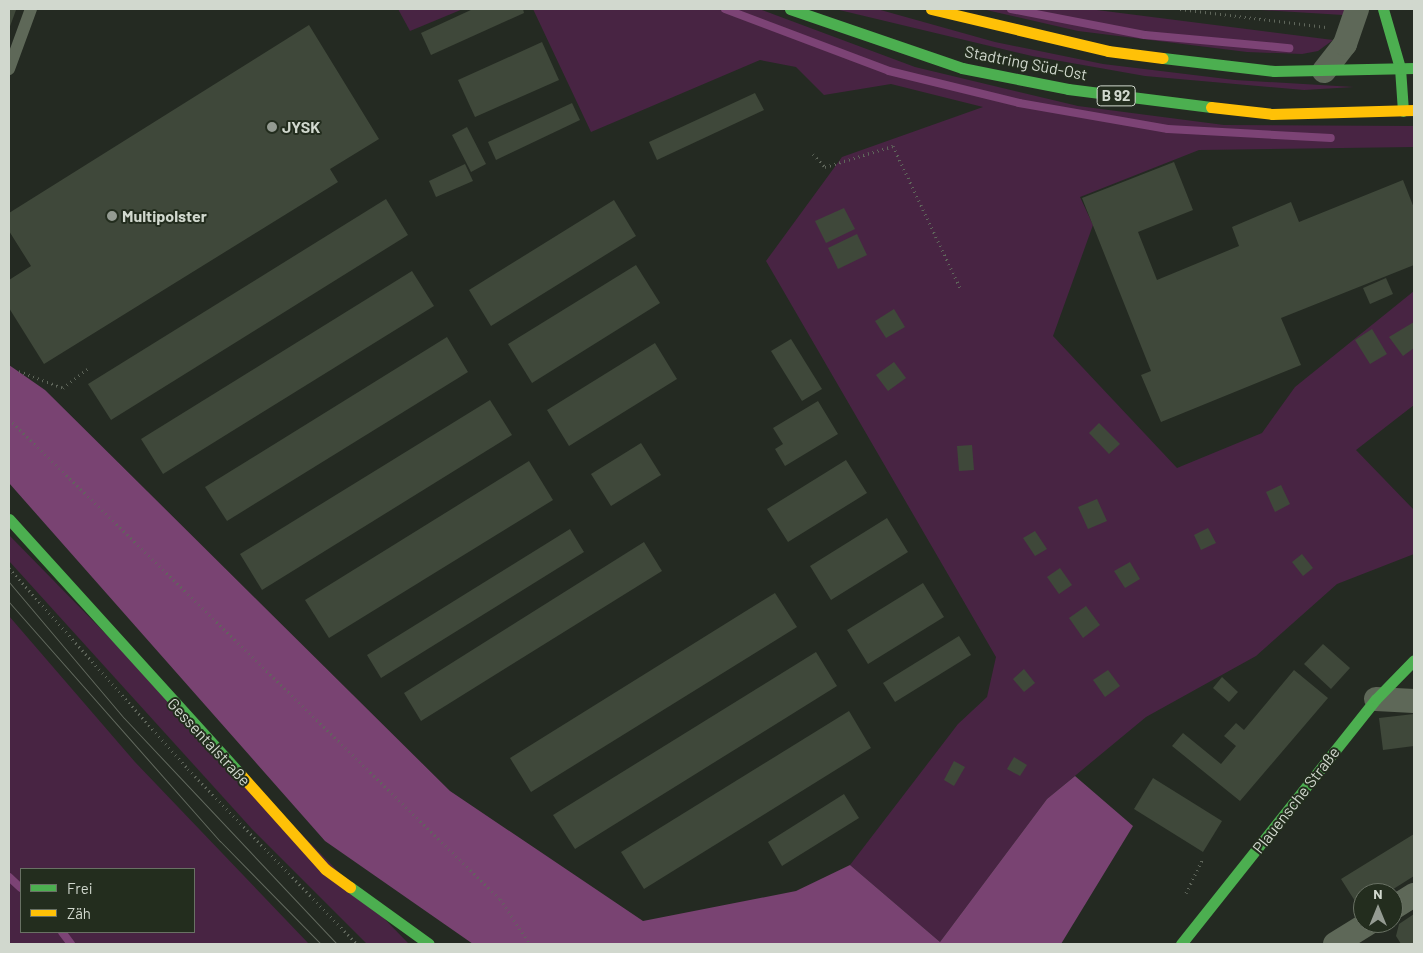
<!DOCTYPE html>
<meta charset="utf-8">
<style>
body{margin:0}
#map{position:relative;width:1423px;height:953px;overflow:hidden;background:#242a22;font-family:Barlow,sans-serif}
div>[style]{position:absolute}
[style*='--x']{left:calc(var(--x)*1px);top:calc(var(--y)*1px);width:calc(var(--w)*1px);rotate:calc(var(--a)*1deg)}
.green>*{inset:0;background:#482443}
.forest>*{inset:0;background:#794372}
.stream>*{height:8px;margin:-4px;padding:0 4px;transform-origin:4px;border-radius:4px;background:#7c4375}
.building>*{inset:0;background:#3f483a}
.path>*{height:3px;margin-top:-1.5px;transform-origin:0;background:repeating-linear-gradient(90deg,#5f665b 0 1px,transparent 0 5px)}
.lane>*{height:12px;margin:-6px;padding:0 6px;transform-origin:6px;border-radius:6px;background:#5e6858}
.street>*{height:24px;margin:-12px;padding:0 12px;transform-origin:12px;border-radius:12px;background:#5e6858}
.fast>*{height:11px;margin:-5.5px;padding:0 5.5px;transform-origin:5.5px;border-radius:5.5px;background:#4caf50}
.slow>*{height:11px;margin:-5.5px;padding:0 5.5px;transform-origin:5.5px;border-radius:5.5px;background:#ffc107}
.tram>*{height:1px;margin:-0.5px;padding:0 0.5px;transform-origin:0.5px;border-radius:0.5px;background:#62695e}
.dots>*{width:14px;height:14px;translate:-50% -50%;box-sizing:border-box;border:2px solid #232d1e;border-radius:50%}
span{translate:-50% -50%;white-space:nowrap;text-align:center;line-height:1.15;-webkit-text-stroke:4px #232d1e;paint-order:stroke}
.shield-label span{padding:1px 4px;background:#232d1e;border:1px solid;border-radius:4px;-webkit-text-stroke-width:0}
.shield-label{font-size:15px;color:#d1d8ce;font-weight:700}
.street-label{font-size:16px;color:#d1d8ce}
.poi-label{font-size:16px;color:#d1d8ce;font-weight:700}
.left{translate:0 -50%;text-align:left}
.frame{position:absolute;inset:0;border:10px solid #d1d8ce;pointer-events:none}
.legend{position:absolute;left:20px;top:868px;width:175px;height:65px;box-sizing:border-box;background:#232d1e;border:1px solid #697164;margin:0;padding:6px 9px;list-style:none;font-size:15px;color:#d1d8ce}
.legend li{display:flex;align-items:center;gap:10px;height:25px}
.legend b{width:25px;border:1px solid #697164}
.north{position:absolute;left:1353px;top:883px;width:50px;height:50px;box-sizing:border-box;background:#232d1e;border:1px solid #697164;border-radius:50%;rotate:0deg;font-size:14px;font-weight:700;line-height:20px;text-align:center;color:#d1d8ce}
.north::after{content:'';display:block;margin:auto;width:18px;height:22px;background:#949b92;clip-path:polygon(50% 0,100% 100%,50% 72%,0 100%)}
</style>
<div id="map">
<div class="green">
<i style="clip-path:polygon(398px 9px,463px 9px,410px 31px)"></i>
<i style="clip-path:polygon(533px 9px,759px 9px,915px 67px,1078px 106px,1224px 125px,1414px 126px,1414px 147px,1199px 150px,1080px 197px,1093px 225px,1053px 336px,1177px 468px,1262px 433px,1295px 387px,1414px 291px,1414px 405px,1356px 450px,1414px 510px,1414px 554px,1337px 584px,1256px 656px,1146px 717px,1047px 799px,940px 942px,850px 865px,958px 724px,987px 697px,996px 657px,766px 261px,842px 157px,983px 107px,891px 84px,824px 95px,796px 67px,760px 60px,591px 132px)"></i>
<i style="clip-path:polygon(835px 9px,877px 9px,995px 42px,1103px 64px,1235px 80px,1354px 87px,1304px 90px,1145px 76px,1032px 56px)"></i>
<i style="clip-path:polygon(982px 9px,1089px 9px,1333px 40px,1318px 51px,1302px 54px,1247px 52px,1078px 31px)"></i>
<i style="clip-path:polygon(1245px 9px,1345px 9px,1343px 15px)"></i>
<i style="clip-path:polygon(9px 535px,409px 944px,367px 944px,252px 829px,9px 561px)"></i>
<i style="clip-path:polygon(evenodd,9px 616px,135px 762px,309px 944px,9px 944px,9px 616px,21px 869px,194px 869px,194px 932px,21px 932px,21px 869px)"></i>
</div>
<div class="forest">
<i style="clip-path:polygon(9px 365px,45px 390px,450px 791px,643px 921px,796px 891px,850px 865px,940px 942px,1047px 799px,1075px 776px,1133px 826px,1061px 944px,473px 944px,325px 841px,9px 483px)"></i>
</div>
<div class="stream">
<i style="--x:725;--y:9;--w:175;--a:20.7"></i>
<i style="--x:889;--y:71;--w:134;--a:13.8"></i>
<i style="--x:1019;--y:103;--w:151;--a:9.9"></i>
<i style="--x:1168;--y:129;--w:163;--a:3.2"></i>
<i style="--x:1011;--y:9;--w:136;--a:11"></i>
<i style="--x:1145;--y:35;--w:145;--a:5.2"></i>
<i style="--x:9;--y:877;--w:16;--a:43"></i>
<i style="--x:62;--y:932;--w:15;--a:53"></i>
</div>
<div class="building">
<i style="clip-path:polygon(9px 9px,16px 10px,9px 29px)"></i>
<i style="clip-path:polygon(473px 9px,523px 9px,524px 13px,431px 55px,421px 33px)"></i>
<i style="clip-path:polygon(309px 25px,379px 139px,330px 169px,338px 182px,44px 364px,9px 308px,9px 280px,31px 266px,9px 231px,9px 213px)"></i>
<i style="clip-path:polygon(542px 42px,559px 80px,475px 117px,458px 80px)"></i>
<i style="clip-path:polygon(755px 93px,764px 110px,657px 160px,649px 142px)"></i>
<i style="clip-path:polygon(572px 103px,580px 120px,496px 160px,488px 142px)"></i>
<i style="clip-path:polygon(467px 127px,486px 164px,471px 172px,452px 135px)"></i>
<i style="clip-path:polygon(1174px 162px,1193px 210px,1138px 232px,1157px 280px,1239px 246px,1232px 227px,1291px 202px,1299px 222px,1403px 180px,1414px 208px,1414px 265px,1281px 318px,1301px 365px,1161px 422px,1141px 375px,1151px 371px,1082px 198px)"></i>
<i style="clip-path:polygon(465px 164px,473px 181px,436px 197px,429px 181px)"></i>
<i style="clip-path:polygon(386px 199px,408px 235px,111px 420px,88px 384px)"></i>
<i style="clip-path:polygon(614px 200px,636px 236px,491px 326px,469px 290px)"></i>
<i style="clip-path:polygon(844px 208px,855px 229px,826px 243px,815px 221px)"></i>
<i style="clip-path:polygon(857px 234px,867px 255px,838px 269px,828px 248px)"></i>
<i style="clip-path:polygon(636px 265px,660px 303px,532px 383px,508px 344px)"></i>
<i style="clip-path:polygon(412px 271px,434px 306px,163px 474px,141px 439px)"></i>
<i style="clip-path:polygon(1386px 278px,1393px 294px,1370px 304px,1363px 288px)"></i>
<i style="clip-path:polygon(894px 309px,905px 327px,886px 338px,875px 321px)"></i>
<i style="clip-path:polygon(1414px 322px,1414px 348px,1403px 356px,1389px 337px)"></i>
<i style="clip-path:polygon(1372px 329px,1387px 354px,1370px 364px,1355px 340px)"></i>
<i style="clip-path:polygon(447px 337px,468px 372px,227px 521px,205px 487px)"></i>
<i style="clip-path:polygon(791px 339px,822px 389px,802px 401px,771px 351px)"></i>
<i style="clip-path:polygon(655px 343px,677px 379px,569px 446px,547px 410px)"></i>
<i style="clip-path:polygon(894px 362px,906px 378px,888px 391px,876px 375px)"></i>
<i style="clip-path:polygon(490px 400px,512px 435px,262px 590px,240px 554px)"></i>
<i style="clip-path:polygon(818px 401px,838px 434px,785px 466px,775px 449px,783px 444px,773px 428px)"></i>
<i style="clip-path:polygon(1099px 423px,1120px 444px,1109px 454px,1089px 433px)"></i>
<i style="clip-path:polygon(641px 443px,661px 475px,611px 506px,591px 474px)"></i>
<i style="clip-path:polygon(972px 445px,974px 470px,959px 471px,957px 446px)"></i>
<i style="clip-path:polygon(846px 460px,867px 493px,788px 542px,767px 509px)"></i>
<i style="clip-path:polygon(529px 461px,553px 500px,329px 638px,305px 600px)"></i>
<i style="clip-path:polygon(1281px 485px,1290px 504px,1275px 512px,1266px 492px)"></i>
<i style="clip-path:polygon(1097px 499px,1107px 521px,1088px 529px,1078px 507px)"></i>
<i style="clip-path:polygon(887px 518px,908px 552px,831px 600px,810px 566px)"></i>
<i style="clip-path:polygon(1208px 528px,1216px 543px,1201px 550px,1194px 535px)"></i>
<i style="clip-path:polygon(570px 529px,584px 552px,381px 678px,367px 655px)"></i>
<i style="clip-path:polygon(1035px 531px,1047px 549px,1035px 556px,1023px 538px)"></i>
<i style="clip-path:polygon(644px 542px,662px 571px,421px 721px,404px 693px)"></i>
<i style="clip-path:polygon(1302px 554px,1313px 568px,1303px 576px,1292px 562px)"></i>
<i style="clip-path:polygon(1130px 562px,1140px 579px,1125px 588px,1114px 571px)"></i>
<i style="clip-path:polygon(1060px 568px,1072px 585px,1059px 594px,1047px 577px)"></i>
<i style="clip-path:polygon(923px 583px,944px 617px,868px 664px,847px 630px)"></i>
<i style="clip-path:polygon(775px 593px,797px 627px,531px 792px,510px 758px)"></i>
<i style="clip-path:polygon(1086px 606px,1100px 625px,1083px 638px,1069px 618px)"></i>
<i style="clip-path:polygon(959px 636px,971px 655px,895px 702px,883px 683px)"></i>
<i style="clip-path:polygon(1323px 644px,1350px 668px,1331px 689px,1304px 664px)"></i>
<i style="clip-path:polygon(816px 652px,837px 686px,575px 849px,553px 815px)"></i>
<i style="clip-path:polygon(1024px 669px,1035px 683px,1024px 692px,1013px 679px)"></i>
<i style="clip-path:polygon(1108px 670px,1120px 686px,1105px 697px,1093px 680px)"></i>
<i style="clip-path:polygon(1294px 670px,1328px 698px,1240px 801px,1172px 746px,1183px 733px,1221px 764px,1236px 746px,1224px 736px,1236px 723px,1244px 730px)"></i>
<i style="clip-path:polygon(1222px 677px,1238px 692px,1229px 702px,1213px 688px)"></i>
<i style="clip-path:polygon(849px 711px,871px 748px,644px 889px,621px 852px)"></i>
<i style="clip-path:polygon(1414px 714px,1414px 746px,1383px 750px,1379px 718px)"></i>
<i style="clip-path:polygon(1014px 757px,1027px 765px,1020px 776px,1007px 769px)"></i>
<i style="clip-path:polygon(954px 761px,965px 767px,954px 786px,944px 780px)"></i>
<i style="clip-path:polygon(1153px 778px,1222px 821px,1203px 852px,1134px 809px)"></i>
<i style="clip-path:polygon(844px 794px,859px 818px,782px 866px,768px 842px)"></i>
<i style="clip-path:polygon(1414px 834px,1414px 876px,1387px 893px,1363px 893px,1360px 909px,1341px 879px)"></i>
<i style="clip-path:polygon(1414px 914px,1414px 944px,1401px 944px,1396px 936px,1399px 924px)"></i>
</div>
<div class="path">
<i style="--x:1180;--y:9;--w:147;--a:7"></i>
<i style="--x:813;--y:154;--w:18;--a:47"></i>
<i style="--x:825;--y:167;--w:71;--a:-17.2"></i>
<i style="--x:893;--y:146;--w:157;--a:64.7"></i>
<i style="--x:19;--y:371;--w:47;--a:21.1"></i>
<i style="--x:63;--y:388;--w:31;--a:-38"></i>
<i style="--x:9;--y:419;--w:687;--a:44.35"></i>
<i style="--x:500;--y:899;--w:54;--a:56.3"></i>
<i style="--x:9;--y:568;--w:269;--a:48.3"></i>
<i style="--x:188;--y:769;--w:243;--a:46"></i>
<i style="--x:1186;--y:893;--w:37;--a:-64"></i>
</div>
<div class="lane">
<i style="--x:9;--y:69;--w:64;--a:-69.9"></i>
</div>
<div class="street">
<i style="--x:1324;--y:71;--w:34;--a:-52"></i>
<i style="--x:1345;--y:44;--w:37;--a:-71"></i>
<i style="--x:1376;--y:699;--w:38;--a:3"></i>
<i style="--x:1393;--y:908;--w:25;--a:-32"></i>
<i style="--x:1335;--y:944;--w:40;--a:-32"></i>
</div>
<div class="fast">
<i style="--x:790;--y:9;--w:182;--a:18.9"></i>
<i style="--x:962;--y:68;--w:108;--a:11.2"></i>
<i style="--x:1068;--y:89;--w:144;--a:7.2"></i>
<i style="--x:1383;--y:9;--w:61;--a:73.9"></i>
<i style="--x:1400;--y:68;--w:43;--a:86"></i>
<i style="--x:1163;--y:58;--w:112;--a:6.7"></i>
<i style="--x:1274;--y:71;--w:140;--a:-1.2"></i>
<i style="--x:9;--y:519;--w:345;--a:47.8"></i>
<i style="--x:350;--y:887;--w:97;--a:35.8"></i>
<i style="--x:1181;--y:944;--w:313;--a:-51.5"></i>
<i style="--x:1376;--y:699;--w:54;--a:-45.7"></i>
</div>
<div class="slow">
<i style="--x:931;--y:9;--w:182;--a:13.3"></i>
<i style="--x:1108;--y:51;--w:55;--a:7.3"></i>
<i style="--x:1211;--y:107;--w:61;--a:6.5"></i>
<i style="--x:1272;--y:114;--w:142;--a:-1.6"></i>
<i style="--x:241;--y:775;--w:126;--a:48.2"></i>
<i style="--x:325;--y:869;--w:31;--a:36"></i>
</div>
<div class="tram">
<i style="--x:9;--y:582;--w:178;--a:49.8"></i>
<i style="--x:124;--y:718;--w:311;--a:46.7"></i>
<i style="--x:9;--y:602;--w:319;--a:48.6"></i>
<i style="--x:220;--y:841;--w:144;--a:45.6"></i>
</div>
<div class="dots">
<i style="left:272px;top:127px;background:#949b92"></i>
<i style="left:112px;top:216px;background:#949b92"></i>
</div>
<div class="shield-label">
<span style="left:1116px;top:96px">B 92</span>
</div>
<div class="street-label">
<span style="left:1026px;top:63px;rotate:11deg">Stadtring Süd-Ost</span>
<span style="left:209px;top:742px;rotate:47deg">Gessentalstraße</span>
<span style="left:1296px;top:800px;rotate:-52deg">Plauensche Straße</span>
</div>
<div class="poi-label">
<span class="left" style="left:282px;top:127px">JYSK</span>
<span class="left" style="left:122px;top:216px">Multipolster</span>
</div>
<div class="frame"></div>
<ul class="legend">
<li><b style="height:6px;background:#4caf50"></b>Frei</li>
<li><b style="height:6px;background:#ffc107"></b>Zäh</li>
</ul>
<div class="north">N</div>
</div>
